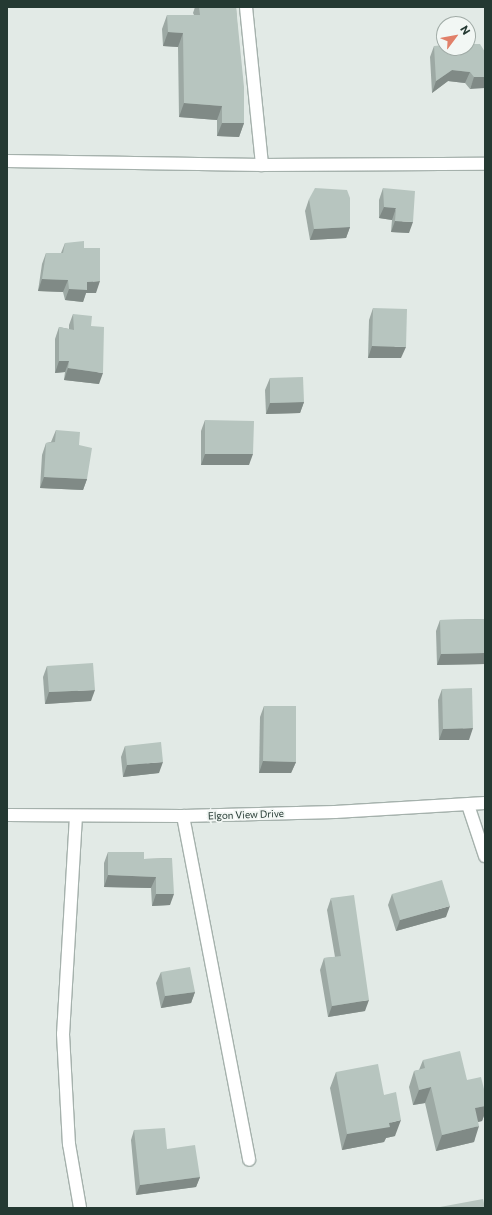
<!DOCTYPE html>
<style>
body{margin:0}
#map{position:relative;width:492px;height:1215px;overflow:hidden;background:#e2eae6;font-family:Commissioner,sans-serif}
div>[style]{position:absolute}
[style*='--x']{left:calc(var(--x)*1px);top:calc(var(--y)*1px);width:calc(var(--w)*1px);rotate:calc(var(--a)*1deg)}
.roads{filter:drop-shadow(1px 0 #a5b1ac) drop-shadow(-1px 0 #a5b1ac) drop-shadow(0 1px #a5b1ac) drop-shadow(0 -1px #a5b1ac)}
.street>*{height:12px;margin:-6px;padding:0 6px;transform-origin:6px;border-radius:6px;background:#fff}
.wall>*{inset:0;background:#9da9a4}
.shaded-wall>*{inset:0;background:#808a86}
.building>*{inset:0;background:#b7c5bf}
span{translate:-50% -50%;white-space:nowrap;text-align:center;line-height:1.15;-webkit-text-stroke:3.5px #f2f7f4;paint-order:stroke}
.street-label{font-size:10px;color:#243932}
.frame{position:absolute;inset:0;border:8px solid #243932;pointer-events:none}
.north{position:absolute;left:436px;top:16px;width:40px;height:40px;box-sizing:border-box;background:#f2f7f4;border:1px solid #a0aba6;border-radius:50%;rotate:58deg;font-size:11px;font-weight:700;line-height:16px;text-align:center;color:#243932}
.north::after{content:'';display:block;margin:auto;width:14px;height:18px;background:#e18069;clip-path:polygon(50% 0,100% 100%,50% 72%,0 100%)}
</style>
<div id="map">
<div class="roads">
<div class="street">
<i style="--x:246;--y:7;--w:159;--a:84.2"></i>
<i style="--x:7;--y:161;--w:255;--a:0.9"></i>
<i style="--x:262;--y:165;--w:223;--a:-0.3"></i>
<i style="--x:468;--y:805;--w:54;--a:71.6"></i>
<i style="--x:7;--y:815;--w:176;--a:0.3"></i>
<i style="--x:183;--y:816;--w:152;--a:-1.5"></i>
<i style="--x:335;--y:812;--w:150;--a:-3.4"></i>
<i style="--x:76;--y:816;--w:218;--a:93.4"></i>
<i style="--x:63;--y:1034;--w:110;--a:86.9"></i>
<i style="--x:69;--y:1144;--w:65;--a:80.2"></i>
<i style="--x:183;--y:816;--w:350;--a:79.1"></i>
</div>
</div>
<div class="wall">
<i style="clip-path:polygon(195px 7px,236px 7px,244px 123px,239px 137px,217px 136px,217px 120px,179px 117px,178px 47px,163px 46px,162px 29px,167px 15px,194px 15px,193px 13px)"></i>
<i style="clip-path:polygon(434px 46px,485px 52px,470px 89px,465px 83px,448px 81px,432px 93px,430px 57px)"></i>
<i style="clip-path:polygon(383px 188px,409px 233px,391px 232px,392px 220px,379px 218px,379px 200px)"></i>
<i style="clip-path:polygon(309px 199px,350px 227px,346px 238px,310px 240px,305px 211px)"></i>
<i style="clip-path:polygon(65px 243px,84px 248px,96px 293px,86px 293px,83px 302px,65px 300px,63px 292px,38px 291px,42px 264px,46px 253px,61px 253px)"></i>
<i style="clip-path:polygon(373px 308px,401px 358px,368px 358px,369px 320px)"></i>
<i style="clip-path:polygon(73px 314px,91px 326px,99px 384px,64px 380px,65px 372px,55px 373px,55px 339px,59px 327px,69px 329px,69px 325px)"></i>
<i style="clip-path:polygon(270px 378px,304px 402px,300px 413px,266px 414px,265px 390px)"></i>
<i style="clip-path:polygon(205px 420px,249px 465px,201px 465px,201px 431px)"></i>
<i style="clip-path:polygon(56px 430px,79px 445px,87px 479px,83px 490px,40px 488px,42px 455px,46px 443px,51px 442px)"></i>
<i style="clip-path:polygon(485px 619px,485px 664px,437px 665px,436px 631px,440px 620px)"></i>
<i style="clip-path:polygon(47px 666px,91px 701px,45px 704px,43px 677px)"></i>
<i style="clip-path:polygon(442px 689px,469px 740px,439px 740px,438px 700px)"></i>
<i style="clip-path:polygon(264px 706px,296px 762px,291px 773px,259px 773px,260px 717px)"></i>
<i style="clip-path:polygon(125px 746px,159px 773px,123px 777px,121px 757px)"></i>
<i style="clip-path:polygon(108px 852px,144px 859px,172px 858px,170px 905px,152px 906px,151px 888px,104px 887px,104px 863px)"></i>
<i style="clip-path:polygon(392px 894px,446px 917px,396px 931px,388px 905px)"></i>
<i style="clip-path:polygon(331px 898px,365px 1011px,328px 1017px,320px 970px,324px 958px,335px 957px,327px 910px)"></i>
<i style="clip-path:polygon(161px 972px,195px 992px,191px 1003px,161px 1008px,156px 983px)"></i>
<i style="clip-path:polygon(423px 1060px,467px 1080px,485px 1093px,485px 1113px,482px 1121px,478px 1122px,474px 1142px,436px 1151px,425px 1103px,413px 1105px,409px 1087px,414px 1071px,419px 1070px)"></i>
<i style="clip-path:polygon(336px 1072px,384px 1095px,395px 1136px,386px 1138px,384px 1142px,342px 1150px,330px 1088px)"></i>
<i style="clip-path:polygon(134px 1130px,167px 1149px,200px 1177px,196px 1187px,136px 1195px,131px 1140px)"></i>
</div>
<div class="shaded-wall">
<i style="clip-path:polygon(168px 32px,183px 33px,178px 47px,163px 46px)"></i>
<i style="clip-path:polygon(452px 70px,470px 72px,465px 83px,448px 81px,432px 93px,436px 81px)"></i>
<i style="clip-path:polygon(474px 77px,485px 77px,485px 88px,470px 89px)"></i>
<i style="clip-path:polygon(184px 103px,222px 106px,217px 120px,179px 117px)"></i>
<i style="clip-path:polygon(222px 123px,244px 123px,239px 137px,217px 136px)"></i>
<i style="clip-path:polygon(384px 207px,396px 208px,392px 220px,379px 218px)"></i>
<i style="clip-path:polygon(395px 221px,413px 222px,409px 233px,391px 232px)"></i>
<i style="clip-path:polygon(350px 227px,346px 238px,310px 240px,314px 229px)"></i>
<i style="clip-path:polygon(42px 279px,68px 280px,63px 292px,38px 291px)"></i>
<i style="clip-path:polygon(100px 281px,96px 293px,86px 293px,83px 302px,65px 300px,69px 289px,87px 282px)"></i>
<i style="clip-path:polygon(372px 346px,406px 347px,401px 358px,368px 358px)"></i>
<i style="clip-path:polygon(59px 361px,69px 361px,65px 372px,55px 373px)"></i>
<i style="clip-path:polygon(68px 368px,103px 373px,99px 384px,64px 380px)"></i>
<i style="clip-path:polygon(304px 402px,300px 413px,266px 414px,270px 403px)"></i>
<i style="clip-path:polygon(205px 454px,253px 454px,249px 465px,201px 465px)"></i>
<i style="clip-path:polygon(44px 477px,87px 479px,83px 490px,40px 488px)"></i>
<i style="clip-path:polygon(485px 653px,485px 664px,437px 665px,441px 654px)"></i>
<i style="clip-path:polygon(95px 690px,91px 701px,45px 704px,49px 692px)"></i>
<i style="clip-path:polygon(473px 728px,469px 740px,439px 740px,443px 729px)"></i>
<i style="clip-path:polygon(263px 761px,296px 762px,291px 773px,259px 773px)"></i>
<i style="clip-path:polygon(163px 762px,159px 773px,123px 777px,127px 765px)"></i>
<i style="clip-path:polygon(108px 875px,156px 877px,151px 888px,104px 887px)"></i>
<i style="clip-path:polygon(156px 894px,174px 894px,170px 905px,152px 906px)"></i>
<i style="clip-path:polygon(450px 906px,446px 917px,396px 931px,400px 920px)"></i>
<i style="clip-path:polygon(195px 992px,191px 1003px,161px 1008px,165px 996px)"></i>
<i style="clip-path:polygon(369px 1000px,365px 1011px,328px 1017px,332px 1006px)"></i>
<i style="clip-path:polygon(431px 1087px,425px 1103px,413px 1105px,419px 1090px)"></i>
<i style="clip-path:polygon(485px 1106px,485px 1113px,482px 1121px,469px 1124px,475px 1108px)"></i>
<i style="clip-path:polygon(401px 1120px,395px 1136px,386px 1138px,384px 1142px,342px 1150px,347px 1134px,389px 1123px)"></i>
<i style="clip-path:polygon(479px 1126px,474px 1142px,436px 1151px,442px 1135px)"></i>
<i style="clip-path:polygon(200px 1177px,196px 1187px,136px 1195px,140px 1185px)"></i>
</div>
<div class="building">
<i style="clip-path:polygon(199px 7px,236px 7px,244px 87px,244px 123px,222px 123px,222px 106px,184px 103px,183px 33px,168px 32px,167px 15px,200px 15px)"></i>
<i style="clip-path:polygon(468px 44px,480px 44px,485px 52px,485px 77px,474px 77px,470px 72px,452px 70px,436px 81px,434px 46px,444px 45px,444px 48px,468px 48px)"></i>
<i style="clip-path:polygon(315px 188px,347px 190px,350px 198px,350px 227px,314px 229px,309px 199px)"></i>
<i style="clip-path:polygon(383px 188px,415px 191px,413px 222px,395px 221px,396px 208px,384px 207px)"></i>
<i style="clip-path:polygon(84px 241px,84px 248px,100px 248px,100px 281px,87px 282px,87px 290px,69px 289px,68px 280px,42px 279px,46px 253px,63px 253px,65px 243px)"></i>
<i style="clip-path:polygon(373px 308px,407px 309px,406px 347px,372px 346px)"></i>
<i style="clip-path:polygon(73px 314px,92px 316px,91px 326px,104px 327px,103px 373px,68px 368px,69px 361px,59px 361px,59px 327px,74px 330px)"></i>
<i style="clip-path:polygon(303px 377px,304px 402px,270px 403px,270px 378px)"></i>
<i style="clip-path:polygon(205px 420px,254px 421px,253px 454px,205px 454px)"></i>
<i style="clip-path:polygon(56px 430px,80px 432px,79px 445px,92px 448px,87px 479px,44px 477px,46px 443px,55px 442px)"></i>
<i style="clip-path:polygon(485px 619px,485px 653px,441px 654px,440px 620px)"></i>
<i style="clip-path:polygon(93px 663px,95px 690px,49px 692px,47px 666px)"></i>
<i style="clip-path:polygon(472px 688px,473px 728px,443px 729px,442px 689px)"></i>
<i style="clip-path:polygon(264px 706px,296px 706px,296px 762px,263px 761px)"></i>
<i style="clip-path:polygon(161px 742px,163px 762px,127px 765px,125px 746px)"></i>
<i style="clip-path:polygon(108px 852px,144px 852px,144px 859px,172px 858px,174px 894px,156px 894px,156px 877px,108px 875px)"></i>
<i style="clip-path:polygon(442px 880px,450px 906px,400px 920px,392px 894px)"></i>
<i style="clip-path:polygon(354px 895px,369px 1000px,332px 1006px,324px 958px,341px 956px,331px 898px)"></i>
<i style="clip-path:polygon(190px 967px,195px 992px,165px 996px,161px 972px)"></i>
<i style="clip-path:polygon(460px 1051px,467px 1080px,481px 1077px,485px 1093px,485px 1106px,475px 1108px,479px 1126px,442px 1135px,431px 1087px,419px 1090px,414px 1071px,425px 1068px,423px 1060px)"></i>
<i style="clip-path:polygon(378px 1064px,384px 1095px,396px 1092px,401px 1120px,389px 1123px,390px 1127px,347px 1134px,336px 1072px)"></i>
<i style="clip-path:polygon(165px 1128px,167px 1149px,195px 1145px,200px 1177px,140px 1185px,134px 1130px)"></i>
<i style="clip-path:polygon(483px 1199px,485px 1208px,441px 1208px,440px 1207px)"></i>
</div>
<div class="street-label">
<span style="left:246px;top:815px;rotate:-2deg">Elgon View Drive</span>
</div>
<div class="frame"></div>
<div class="north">N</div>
</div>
